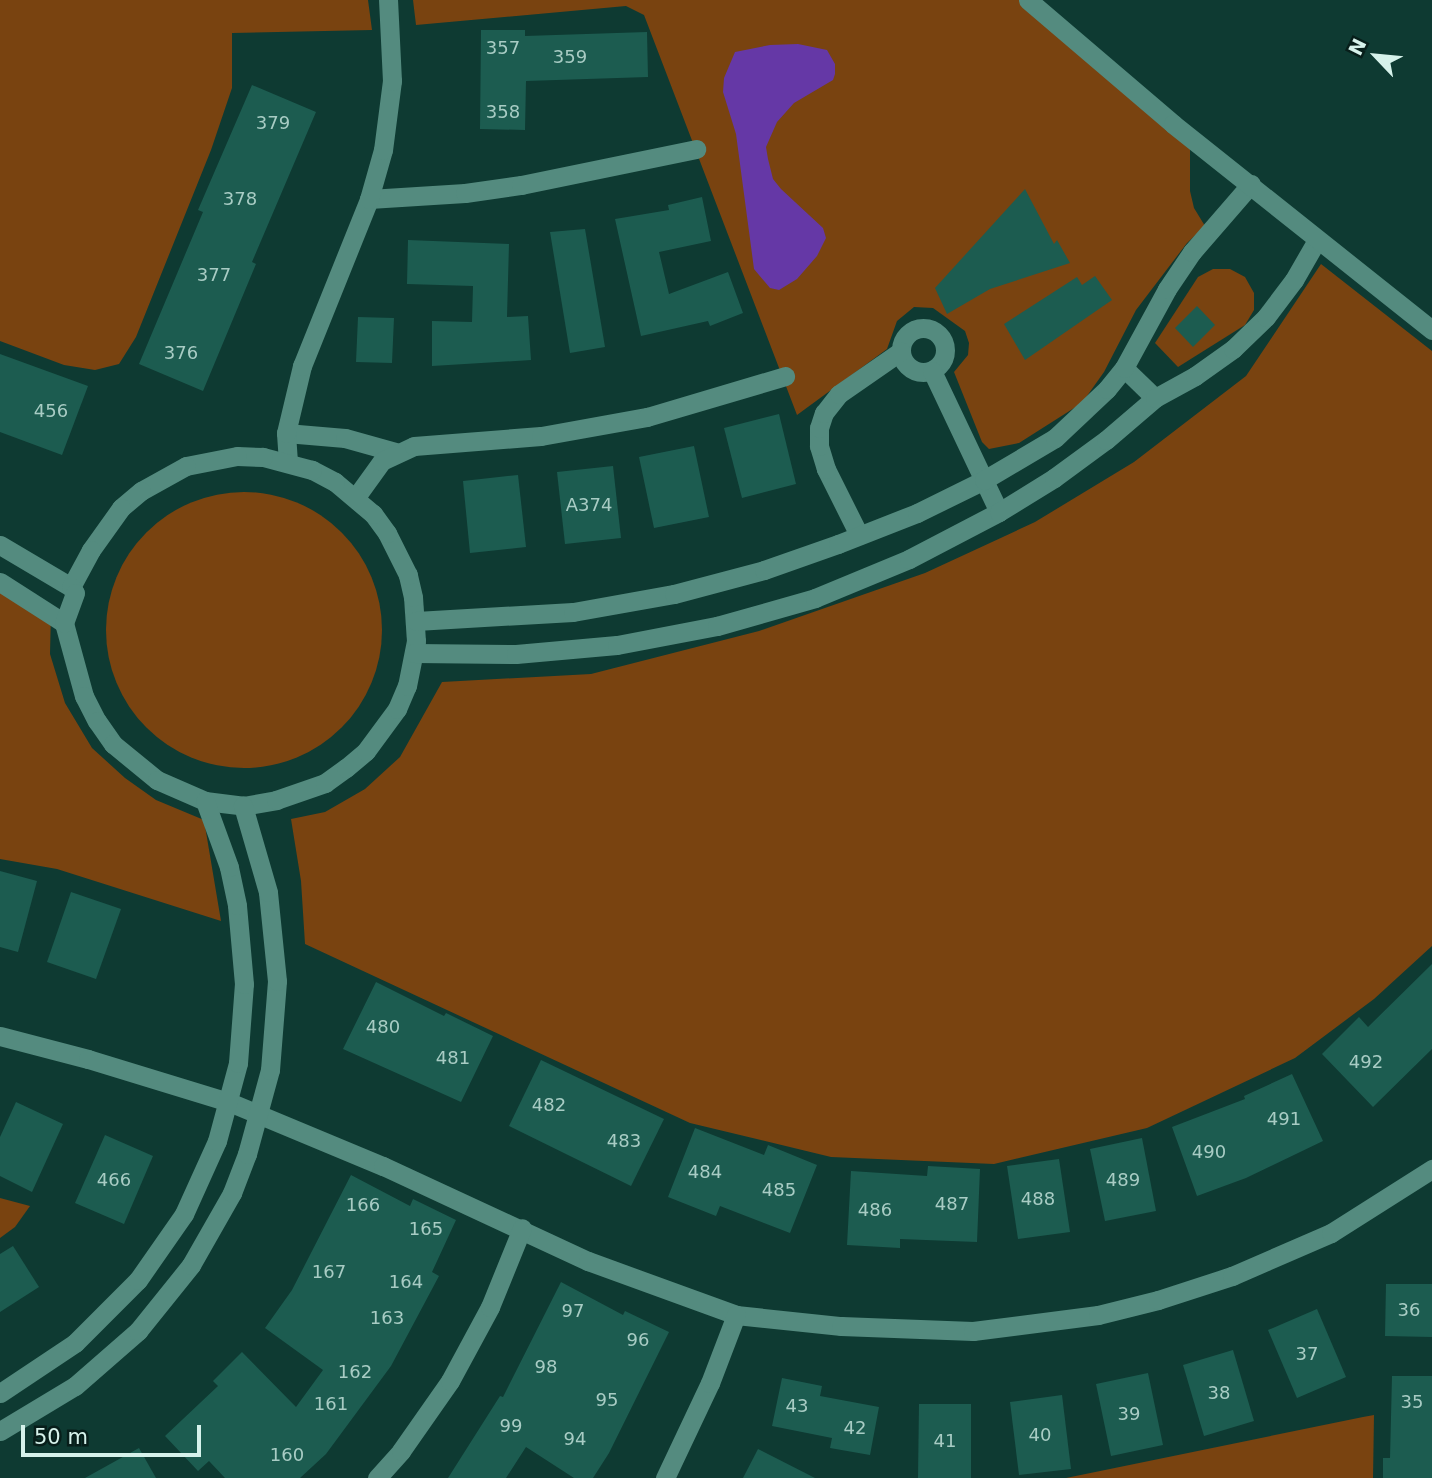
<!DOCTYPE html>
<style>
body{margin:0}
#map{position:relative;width:1432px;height:1478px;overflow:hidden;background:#0e3a32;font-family:"DejaVu Sans",sans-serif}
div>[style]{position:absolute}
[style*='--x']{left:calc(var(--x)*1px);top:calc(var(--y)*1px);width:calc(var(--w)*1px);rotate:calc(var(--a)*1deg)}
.green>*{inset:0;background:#794310}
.round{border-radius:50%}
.water>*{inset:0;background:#6538a6}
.building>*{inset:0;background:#1c5c50}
.minor>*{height:19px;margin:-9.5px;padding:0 9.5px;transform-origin:9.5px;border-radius:9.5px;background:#548b7f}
.minor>.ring{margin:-9.5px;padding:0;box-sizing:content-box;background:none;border:19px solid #548b7f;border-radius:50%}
.tertiary>*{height:19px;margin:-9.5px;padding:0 9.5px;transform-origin:9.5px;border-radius:9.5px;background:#548b7f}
span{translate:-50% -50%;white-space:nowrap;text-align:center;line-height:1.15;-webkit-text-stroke:5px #071e1a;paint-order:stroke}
.number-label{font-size:18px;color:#a8ccc4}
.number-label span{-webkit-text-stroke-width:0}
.north{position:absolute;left:1341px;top:21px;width:70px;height:70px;-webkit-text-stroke:5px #071e1a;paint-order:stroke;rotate:296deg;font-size:19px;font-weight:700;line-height:28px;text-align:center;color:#d6f2eb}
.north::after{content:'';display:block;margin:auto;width:24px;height:32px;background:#d6f2eb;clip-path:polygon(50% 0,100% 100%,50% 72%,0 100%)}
.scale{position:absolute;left:21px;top:1425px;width:180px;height:32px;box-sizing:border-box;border:4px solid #d6f2eb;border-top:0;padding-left:9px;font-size:21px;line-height:24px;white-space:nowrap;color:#d6f2eb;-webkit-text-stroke:5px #071e1a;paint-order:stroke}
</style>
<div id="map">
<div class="green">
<i style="clip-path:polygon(0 0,368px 0,372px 30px,232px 33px,232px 88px,211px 150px,136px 337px,119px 364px,95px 370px,64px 365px,0 341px)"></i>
<i style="clip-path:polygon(413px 0,1021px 0,1190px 149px,1190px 191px,1194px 208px,1205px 226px,1187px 243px,1136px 310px,1104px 372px,1082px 403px,1019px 443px,989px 449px,982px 442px,954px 372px,968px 355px,969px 343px,965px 331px,933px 308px,914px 307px,897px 321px,887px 349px,797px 415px,644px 15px,626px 6px,416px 25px)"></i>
<i style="clip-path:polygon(1321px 264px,1432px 351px,1432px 946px,1374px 999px,1295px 1058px,1147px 1128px,994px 1164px,831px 1157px,690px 1123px,305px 944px,301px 881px,291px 819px,325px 812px,365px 789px,400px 757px,442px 682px,591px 674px,759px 631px,925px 573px,1035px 522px,1134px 462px,1246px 376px)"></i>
<i style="clip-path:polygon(1213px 269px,1230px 269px,1245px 277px,1254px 293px,1254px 310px,1245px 325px,1178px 367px,1155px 343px,1198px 277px)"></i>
<i class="round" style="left:106px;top:492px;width:276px;height:276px"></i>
<i style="clip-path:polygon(0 591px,51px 612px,50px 654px,65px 703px,92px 748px,125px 778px,156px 800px,204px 820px,221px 921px,57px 869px,0 859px)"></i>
<i style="clip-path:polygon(0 1198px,30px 1206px,15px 1227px,0 1238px)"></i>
<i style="clip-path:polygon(1374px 1415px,1373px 1478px,1066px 1478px,1363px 1417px)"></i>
</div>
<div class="water">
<i style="clip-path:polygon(798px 44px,827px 50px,835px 64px,835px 74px,833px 80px,794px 103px,777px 122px,766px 147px,768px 159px,773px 179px,781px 189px,823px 228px,826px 238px,817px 256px,797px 279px,779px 290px,770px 288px,754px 269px,736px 134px,723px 92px,724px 78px,735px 52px,770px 45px)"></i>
</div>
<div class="building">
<i style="clip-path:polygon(481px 30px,525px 30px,525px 36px,647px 32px,648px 77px,526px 81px,525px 130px,480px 129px)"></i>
<i style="clip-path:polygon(252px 85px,316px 112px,252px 262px,256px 264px,203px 391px,139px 364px,203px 212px,198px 210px)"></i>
<i style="clip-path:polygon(1025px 189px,1054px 244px,1057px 240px,1070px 263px,990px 289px,947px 314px,935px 288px)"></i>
<i style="clip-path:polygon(702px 197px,711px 241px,659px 252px,669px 294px,728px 272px,743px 313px,710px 326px,708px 321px,641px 336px,615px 219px,669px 210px,668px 205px)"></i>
<i style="clip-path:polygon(585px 229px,605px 347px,570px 353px,550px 232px)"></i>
<i style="clip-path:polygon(408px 240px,509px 244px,507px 317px,528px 316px,531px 360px,432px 366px,432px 321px,472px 322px,473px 286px,407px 284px)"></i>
<i style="clip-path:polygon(1095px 276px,1112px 300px,1025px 360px,1004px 324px,1077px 277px,1082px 285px)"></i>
<i style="clip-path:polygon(1197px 306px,1215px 325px,1193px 347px,1175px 328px)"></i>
<i style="clip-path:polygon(358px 317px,394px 318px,392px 363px,356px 362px)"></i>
<i style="clip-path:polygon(0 354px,88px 386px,62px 455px,0 432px)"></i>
<i style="clip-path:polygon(779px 414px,796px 484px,742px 498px,724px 428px)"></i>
<i style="clip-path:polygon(694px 446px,709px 517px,654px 528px,639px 457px)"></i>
<i style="clip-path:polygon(613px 466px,621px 538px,565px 544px,557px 472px)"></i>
<i style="clip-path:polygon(518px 475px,526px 547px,470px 553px,463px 481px)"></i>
<i style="clip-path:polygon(0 871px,37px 881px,18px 952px,0 947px)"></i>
<i style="clip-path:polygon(71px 892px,121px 909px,96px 979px,47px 962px)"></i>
<i style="clip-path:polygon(1432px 964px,1432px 1049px,1373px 1107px,1322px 1054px,1359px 1017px,1368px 1027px)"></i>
<i style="clip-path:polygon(376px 982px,444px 1016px,446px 1013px,493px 1036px,461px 1102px,343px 1049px)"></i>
<i style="clip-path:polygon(541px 1060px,664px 1119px,631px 1186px,509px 1126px)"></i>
<i style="clip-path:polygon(1292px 1074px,1323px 1141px,1246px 1178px,1197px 1196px,1172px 1127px,1245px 1099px,1244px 1096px)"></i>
<i style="clip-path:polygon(16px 1102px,63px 1124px,32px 1192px,0 1176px,0 1137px)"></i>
<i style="clip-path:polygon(695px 1128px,764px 1155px,768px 1145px,817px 1165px,790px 1233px,720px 1206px,716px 1216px,668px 1197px)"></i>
<i style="clip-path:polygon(105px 1135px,153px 1156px,124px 1224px,75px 1203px)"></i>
<i style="clip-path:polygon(1142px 1138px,1156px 1211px,1105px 1221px,1090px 1149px)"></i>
<i style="clip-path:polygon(1059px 1159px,1070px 1232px,1018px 1239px,1007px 1166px)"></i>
<i style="clip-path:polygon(928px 1166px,980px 1169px,977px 1242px,900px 1239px,900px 1248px,847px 1245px,851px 1171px,927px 1176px)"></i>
<i style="clip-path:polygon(351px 1175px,410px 1206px,413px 1199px,456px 1220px,432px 1272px,439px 1276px,391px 1366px,326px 1454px,300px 1478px,225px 1478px,209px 1461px,198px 1471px,165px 1436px,218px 1386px,213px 1381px,242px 1352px,296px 1407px,323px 1370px,265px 1328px,292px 1290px)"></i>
<i style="clip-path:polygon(13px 1246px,39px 1287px,0 1312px,0 1254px)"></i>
<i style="clip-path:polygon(561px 1282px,623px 1315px,625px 1311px,669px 1332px,609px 1453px,593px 1478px,574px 1478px,526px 1447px,506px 1478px,448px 1478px,500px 1396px,503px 1397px)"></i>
<i style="clip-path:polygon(1386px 1284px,1432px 1284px,1432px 1337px,1385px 1336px)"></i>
<i style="clip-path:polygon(1317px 1309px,1346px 1377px,1297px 1398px,1268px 1330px)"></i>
<i style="clip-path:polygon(1233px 1350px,1254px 1421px,1204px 1436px,1183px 1365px)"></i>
<i style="clip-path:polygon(1148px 1373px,1163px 1445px,1111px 1456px,1096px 1384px)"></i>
<i style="clip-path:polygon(1392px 1376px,1432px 1376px,1432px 1478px,1383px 1478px,1383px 1458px,1390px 1458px)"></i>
<i style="clip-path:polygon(782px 1378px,822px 1386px,820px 1396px,879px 1407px,870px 1455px,830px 1448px,832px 1438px,772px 1426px)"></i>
<i style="clip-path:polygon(1062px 1395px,1071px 1469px,1019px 1475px,1010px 1402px)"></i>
<i style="clip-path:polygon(919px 1404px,971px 1404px,971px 1478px,918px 1478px)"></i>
<i style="clip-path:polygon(139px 1448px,156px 1478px,85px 1478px)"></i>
<i style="clip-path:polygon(758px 1449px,815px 1478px,743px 1478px)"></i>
</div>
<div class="minor">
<i style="--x:369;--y:199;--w:96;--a:-3.6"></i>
<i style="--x:465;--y:193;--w:57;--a:-8.1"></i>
<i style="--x:521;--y:185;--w:179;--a:-11.6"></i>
<i class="ring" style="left:901px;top:328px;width:25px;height:25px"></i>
<i style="--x:1124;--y:368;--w:43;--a:44.1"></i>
<i style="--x:932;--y:371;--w:156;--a:64.6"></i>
<i style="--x:286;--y:433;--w:59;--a:4.8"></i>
<i style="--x:345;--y:438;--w:52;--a:15.6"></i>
<i style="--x:288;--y:462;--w:29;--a:-94"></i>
<i style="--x:286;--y:433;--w:69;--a:-76.6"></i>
<i style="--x:302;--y:366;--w:180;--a:-68.1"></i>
<i style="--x:369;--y:199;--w:51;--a:-74.1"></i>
<i style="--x:383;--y:150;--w:70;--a:-82.6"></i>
<i style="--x:392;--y:81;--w:81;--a:-92.8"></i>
<i style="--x:356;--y:497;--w:44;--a:-54.2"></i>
<i style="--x:382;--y:461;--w:35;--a:-25"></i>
<i style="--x:414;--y:446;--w:127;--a:-4.5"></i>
<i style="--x:541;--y:436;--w:108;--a:-10.2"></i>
<i style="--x:647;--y:417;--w:144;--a:-16.5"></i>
<i style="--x:859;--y:535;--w:74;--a:-116.6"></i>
<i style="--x:826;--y:469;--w:24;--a:-107"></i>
<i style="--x:819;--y:446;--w:18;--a:-90"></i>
<i style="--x:819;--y:428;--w:16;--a:-72"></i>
<i style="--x:824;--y:413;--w:24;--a:-52"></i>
<i style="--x:839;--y:394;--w:75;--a:-34.7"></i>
<i style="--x:0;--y:545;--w:82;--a:30.6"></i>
<i style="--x:0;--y:582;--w:76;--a:32.6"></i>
<i style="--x:64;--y:623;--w:76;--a:74.7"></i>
<i style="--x:84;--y:696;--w:28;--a:63"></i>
<i style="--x:97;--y:721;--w:28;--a:55"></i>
<i style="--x:113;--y:744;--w:57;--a:39.3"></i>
<i style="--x:157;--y:780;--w:52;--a:23.6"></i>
<i style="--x:205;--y:801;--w:38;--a:7"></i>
<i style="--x:243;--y:806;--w:34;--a:-10"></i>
<i style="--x:276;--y:800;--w:52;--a:-19.1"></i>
<i style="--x:325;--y:783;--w:26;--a:-36"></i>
<i style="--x:346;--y:768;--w:26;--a:-40"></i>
<i style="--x:366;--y:751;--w:52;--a:-53.6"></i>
<i style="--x:397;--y:709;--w:25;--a:-67"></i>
<i style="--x:407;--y:686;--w:46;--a:-78.7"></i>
<i style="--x:416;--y:641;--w:44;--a:-93.9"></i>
<i style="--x:413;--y:597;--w:23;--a:-103"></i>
<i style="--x:408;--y:575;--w:47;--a:-116.6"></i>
<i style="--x:387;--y:533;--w:24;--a:-126"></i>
<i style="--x:373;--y:514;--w:50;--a:-139.9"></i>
<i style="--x:335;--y:482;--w:26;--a:-152"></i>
<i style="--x:312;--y:470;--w:51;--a:-165.1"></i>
<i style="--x:263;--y:457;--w:26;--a:-178"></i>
<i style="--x:237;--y:456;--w:52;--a:168.9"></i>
<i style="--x:186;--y:466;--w:51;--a:150.9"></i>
<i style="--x:141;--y:491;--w:26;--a:140"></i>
<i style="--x:121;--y:508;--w:52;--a:125.5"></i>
<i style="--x:91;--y:550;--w:42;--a:118.4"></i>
<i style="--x:71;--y:587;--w:7;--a:56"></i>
<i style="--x:75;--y:593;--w:32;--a:110"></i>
<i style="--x:416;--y:621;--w:157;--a:-3.3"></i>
<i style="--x:573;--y:612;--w:103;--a:-10.1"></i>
<i style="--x:674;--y:594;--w:93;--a:-14.9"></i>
<i style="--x:764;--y:570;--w:78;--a:-19.4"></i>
<i style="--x:838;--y:544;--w:85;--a:-21.4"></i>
<i style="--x:917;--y:513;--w:75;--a:-26.2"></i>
<i style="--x:984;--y:480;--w:82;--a:-30.6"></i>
<i style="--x:1055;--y:438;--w:71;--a:-43.3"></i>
<i style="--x:1107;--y:389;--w:27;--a:-51"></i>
<i style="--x:1124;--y:368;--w:90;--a:-61.4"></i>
<i style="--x:1167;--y:289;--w:45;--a:-56"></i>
<i style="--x:1192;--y:252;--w:90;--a:-49.1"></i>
<i style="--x:414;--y:653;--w:102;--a:0.6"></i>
<i style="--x:516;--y:654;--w:101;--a:-5.1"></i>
<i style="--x:617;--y:645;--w:102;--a:-10.8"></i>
<i style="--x:717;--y:626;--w:102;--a:-15.9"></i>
<i style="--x:815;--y:598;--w:102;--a:-22.5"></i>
<i style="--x:909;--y:559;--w:102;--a:-27.6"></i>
<i style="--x:999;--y:512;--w:65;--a:-31.7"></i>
<i style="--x:1054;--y:478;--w:64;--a:-36.2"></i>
<i style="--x:1106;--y:440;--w:65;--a:-40.6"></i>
<i style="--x:1155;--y:398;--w:46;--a:-28.8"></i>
<i style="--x:1195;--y:376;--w:47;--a:-35.4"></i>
<i style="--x:1233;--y:349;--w:46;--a:-44.1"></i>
<i style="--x:1266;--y:317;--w:46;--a:-52.9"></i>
<i style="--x:1294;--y:280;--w:46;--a:-60.1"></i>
<i style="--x:0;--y:1036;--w:91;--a:14.6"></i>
<i style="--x:88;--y:1059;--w:147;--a:17"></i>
<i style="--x:229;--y:1102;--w:167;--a:22.6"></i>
<i style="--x:383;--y:1166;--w:226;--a:24.9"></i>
<i style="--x:588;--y:1261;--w:158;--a:20"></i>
<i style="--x:736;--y:1315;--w:106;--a:6"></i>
<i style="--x:841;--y:1326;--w:132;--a:2.2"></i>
<i style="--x:973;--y:1331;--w:126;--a:-7.3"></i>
<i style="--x:1098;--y:1315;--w:62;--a:-14"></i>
<i style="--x:1158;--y:1300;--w:78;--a:-18"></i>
<i style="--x:1232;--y:1276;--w:108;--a:-23.5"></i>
<i style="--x:1331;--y:1233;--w:120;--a:-32.4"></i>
<i style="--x:0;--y:1393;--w:90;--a:-33.7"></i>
<i style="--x:75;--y:1343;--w:89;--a:-45"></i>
<i style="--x:138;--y:1280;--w:80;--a:-55.1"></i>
<i style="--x:184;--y:1214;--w:80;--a:-65.7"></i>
<i style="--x:217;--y:1141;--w:81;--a:-74.9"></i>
<i style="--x:238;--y:1063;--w:79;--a:-85.7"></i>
<i style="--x:244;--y:984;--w:79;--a:-95.1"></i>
<i style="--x:237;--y:905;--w:39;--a:-102"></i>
<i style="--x:229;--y:867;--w:70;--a:-110"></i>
<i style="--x:0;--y:1431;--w:87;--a:-31"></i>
<i style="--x:75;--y:1386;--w:84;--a:-41.1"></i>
<i style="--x:138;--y:1331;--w:85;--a:-51.2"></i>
<i style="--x:191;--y:1265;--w:83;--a:-60.3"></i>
<i style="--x:232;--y:1193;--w:42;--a:-69"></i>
<i style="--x:247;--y:1154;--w:87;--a:-74.7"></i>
<i style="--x:270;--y:1070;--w:89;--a:-85.5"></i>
<i style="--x:277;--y:981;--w:89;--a:-95.8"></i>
<i style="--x:268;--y:892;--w:90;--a:-106.2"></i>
<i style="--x:377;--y:1478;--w:36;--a:-48"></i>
<i style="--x:401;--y:1451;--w:85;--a:-55"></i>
<i style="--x:450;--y:1381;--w:84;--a:-61.6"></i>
<i style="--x:490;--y:1307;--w:85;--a:-67.9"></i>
<i style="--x:665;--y:1478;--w:105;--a:-64.7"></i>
<i style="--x:710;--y:1383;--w:73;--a:-69.1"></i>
</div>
<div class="tertiary">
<i style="--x:1028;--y:0;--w:191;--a:40.5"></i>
<i style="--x:1173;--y:124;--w:331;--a:38.5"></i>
</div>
<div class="number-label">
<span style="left:503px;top:48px">357</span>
<span style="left:570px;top:57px">359</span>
<span style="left:503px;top:112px">358</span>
<span style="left:273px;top:123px">379</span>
<span style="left:240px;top:199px">378</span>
<span style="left:214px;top:275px">377</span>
<span style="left:181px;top:353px">376</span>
<span style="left:51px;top:411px">456</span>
<span style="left:589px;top:505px">A374</span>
<span style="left:383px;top:1027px">480</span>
<span style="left:453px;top:1058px">481</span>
<span style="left:1366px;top:1062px">492</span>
<span style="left:549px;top:1105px">482</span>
<span style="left:1284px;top:1119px">491</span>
<span style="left:624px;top:1141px">483</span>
<span style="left:1209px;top:1152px">490</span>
<span style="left:705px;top:1172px">484</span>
<span style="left:114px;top:1180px">466</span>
<span style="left:1123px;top:1180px">489</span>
<span style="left:779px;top:1190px">485</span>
<span style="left:1038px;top:1199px">488</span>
<span style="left:952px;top:1204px">487</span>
<span style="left:363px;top:1205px">166</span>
<span style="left:875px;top:1210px">486</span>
<span style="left:426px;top:1229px">165</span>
<span style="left:329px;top:1272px">167</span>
<span style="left:406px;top:1282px">164</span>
<span style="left:1409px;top:1310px">36</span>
<span style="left:573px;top:1311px">97</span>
<span style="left:387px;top:1318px">163</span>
<span style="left:638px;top:1340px">96</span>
<span style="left:1307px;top:1354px">37</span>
<span style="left:546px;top:1367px">98</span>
<span style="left:355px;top:1372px">162</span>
<span style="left:1219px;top:1393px">38</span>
<span style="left:607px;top:1400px">95</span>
<span style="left:1412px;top:1402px">35</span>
<span style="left:331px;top:1404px">161</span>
<span style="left:797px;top:1406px">43</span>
<span style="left:1129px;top:1414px">39</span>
<span style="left:511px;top:1426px">99</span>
<span style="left:855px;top:1428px">42</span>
<span style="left:1040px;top:1435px">40</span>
<span style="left:575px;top:1439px">94</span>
<span style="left:945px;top:1441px">41</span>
<span style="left:287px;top:1455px">160</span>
</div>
<div class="north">N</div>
<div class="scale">50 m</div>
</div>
